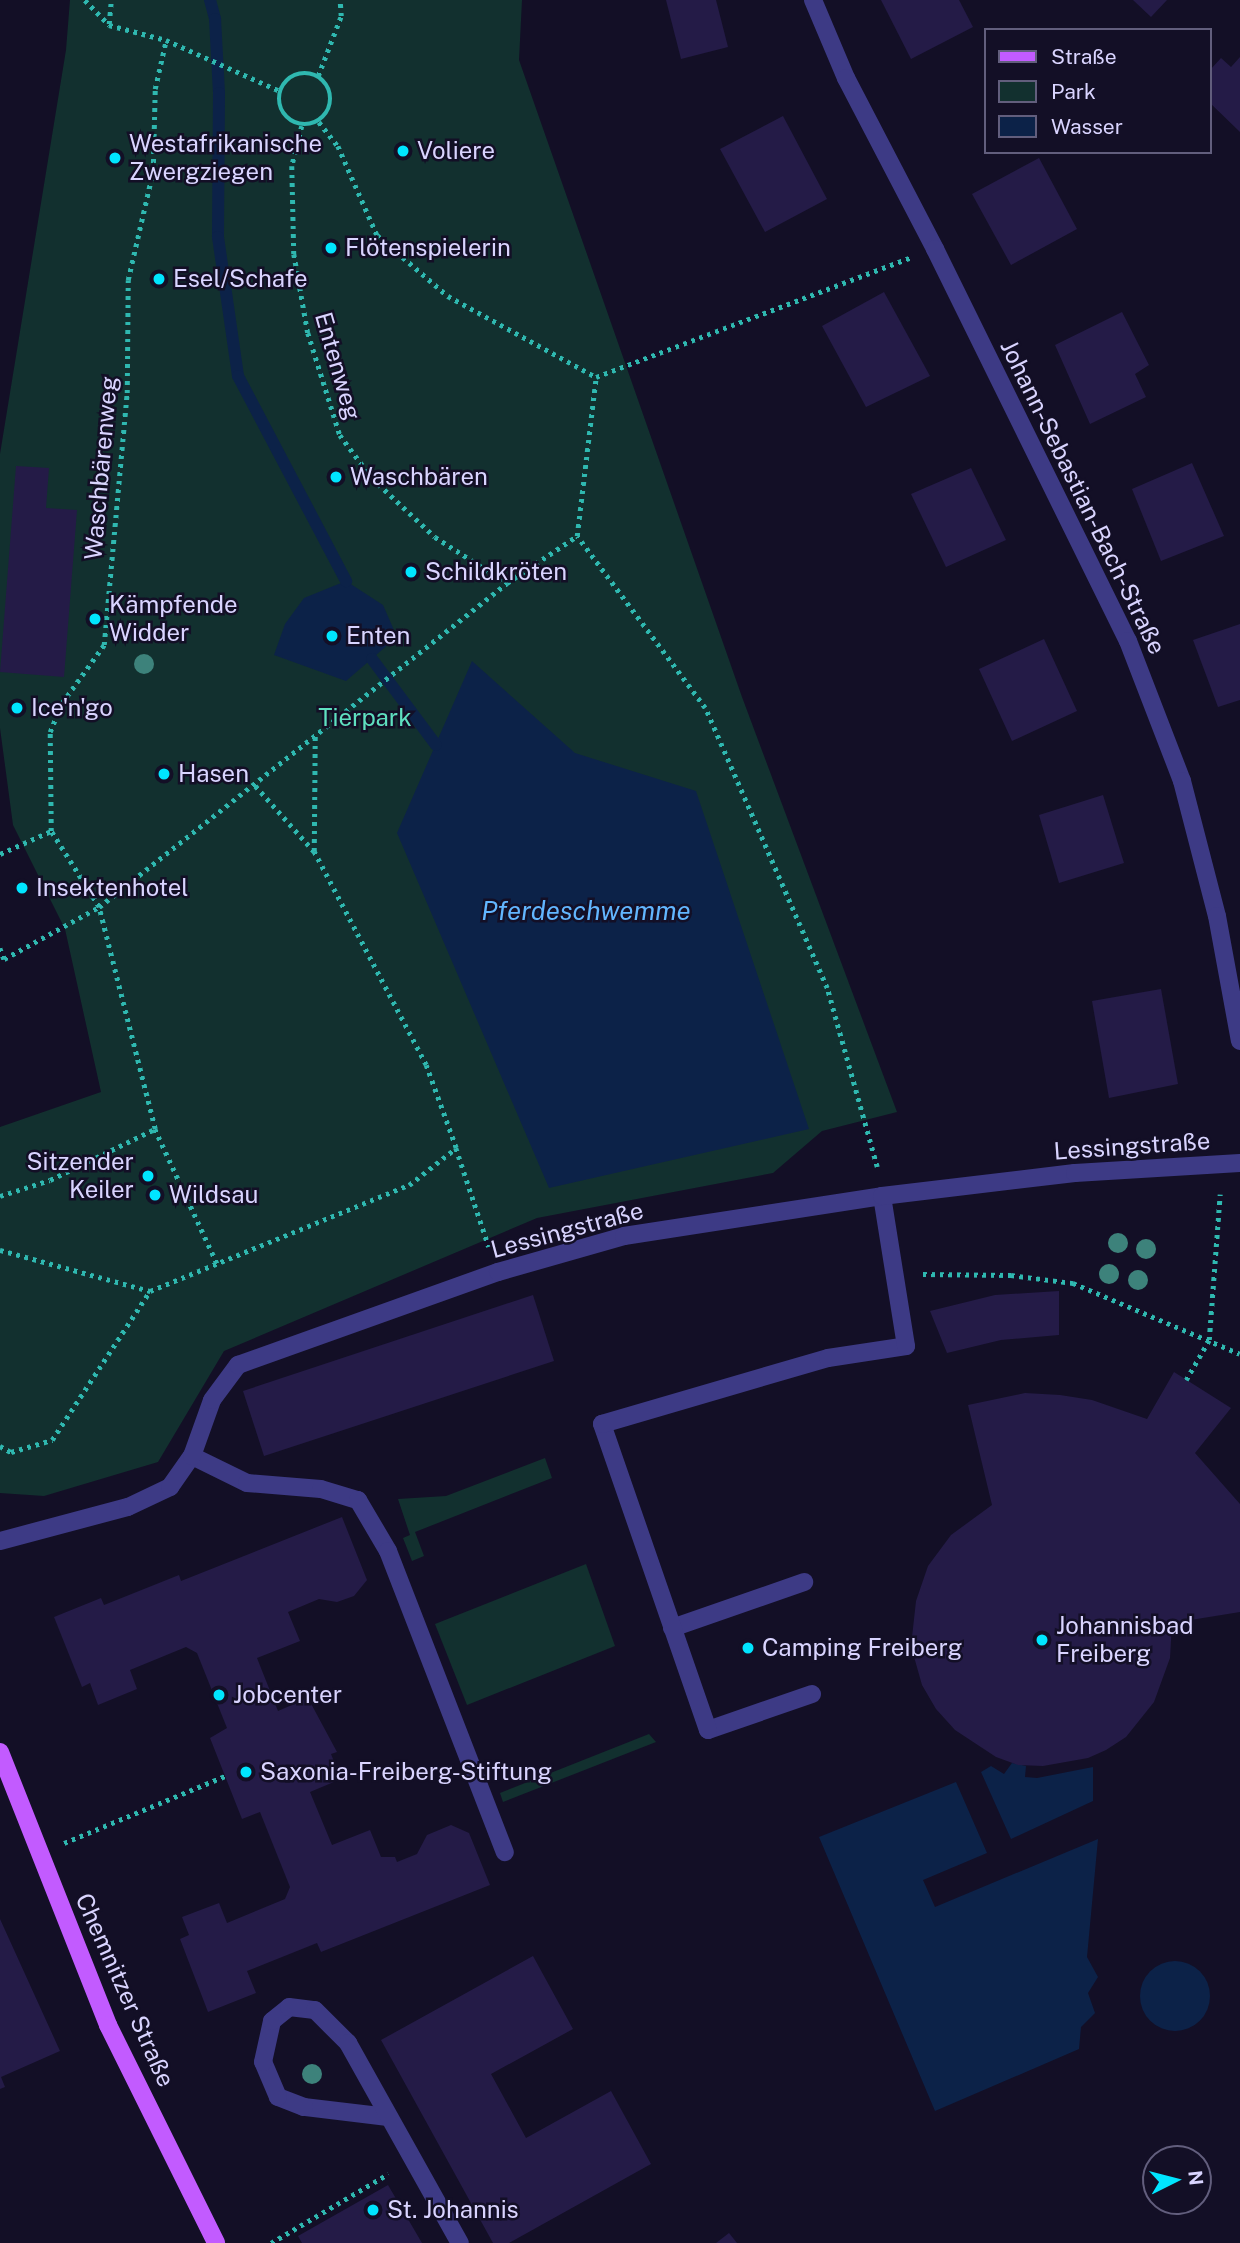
<!DOCTYPE html>
<meta charset="utf-8">
<style>
body{margin:0}
#map{position:relative;width:1240px;height:2243px;overflow:hidden;background:#130f26;font-family:"Public Sans",sans-serif}
div>[style]{position:absolute}
[style*='--x']{left:calc(var(--x)*1px);top:calc(var(--y)*1px);width:calc(var(--w)*1px);rotate:calc(var(--a)*1deg)}
.green>*{inset:0;background:#12302f}
.water>*{inset:0;background:#0c2248}
.round{border-radius:50%}
.stream>*{height:12px;margin:-6px;padding:0 6px;transform-origin:6px;border-radius:6px;background:#0c2248}
.building>*{inset:0;background:#241b47}
.path>*{height:4.5px;margin-top:-2.25px;transform-origin:0;background:repeating-linear-gradient(90deg,#2fb8b0 0 3.5px,transparent 0 8.5px)}
.path>.ring{margin:-2.25px;padding:0;box-sizing:content-box;background:none;border:4.5px solid #2fb8b0;border-radius:50%}
.service>*{height:18px;margin:-9px;padding:0 9px;transform-origin:9px;border-radius:9px;background:#3d3a85}
.minor>*{height:18px;margin:-9px;padding:0 9px;transform-origin:9px;border-radius:9px;background:#3d3a85}
.primary>*{height:18px;margin:-9px;padding:0 9px;transform-origin:9px;border-radius:9px;background:#c25bff}
.trees>*{width:20px;height:20px;margin:-10px;border-radius:50%;background:#3d827b}
.dots>*{width:19px;height:19px;translate:-50% -50%;box-sizing:border-box;border:4px solid #130f26;border-radius:50%}
span{translate:-50% -50%;white-space:nowrap;text-align:center;line-height:1.15;-webkit-text-stroke:5px #130f26;paint-order:stroke}
.poi-label{font-size:24px;color:#d9d4ff}
.left{translate:0 -50%;text-align:left}
.right{translate:-100% -50%;text-align:right}
.street-label{font-size:24px;color:#d9d4ff}
.park-label{font-size:24px;color:#5fe0c0}
.water-label{font-size:26px;color:#62b6ff;font-style:italic}
.legend{position:absolute;left:984px;top:28px;width:228px;height:126px;box-sizing:border-box;background:#130f26;border:2px solid #625e7d;margin:0;padding:9px 12px;list-style:none;font-size:21px;color:#d9d4ff}
.legend li{display:flex;align-items:center;gap:14px;height:35px}
.legend b{width:35px;border:2px solid #625e7d}
.north{position:absolute;left:1142px;top:2145px;width:70px;height:70px;box-sizing:border-box;background:#130f26;border:2px solid #625e7d;border-radius:50%;rotate:84deg;font-size:19px;font-weight:700;line-height:28px;text-align:center;color:#d9d4ff}
.north::after{content:'';display:block;margin:auto;width:24px;height:32px;background:#00e5ff;clip-path:polygon(50% 0,100% 100%,50% 72%,0 100%)}
</style>
<div id="map">
<div class="green">
<i style="clip-path:polygon(70px 0,522px 0,519px 60px,742px 697px,897px 1112px,822px 1131px,773px 1173px,537px 1218px,224px 1351px,158px 1462px,44px 1496px,0 1493px,0 1127px,101px 1092px,65px 929px,13px 825px,0 728px,0 454px,66px 50px)"></i>
<i style="clip-path:polygon(545px 1458px,552px 1478px,415px 1532px,424px 1556px,412px 1561px,403px 1538px,410px 1535px,398px 1499px,446px 1496px)"></i>
<i style="clip-path:polygon(586px 1564px,615px 1646px,467px 1705px,435px 1624px)"></i>
<i style="clip-path:polygon(649px 1734px,656px 1742px,503px 1802px,500px 1793px)"></i>
</div>
<div class="water">
<i style="clip-path:polygon(346px 581px,383px 605px,397px 637px,346px 681px,274px 655px,285px 624px,304px 598px)"></i>
<i style="clip-path:polygon(472px 661px,575px 753px,696px 791px,809px 1129px,549px 1188px,397px 833px)"></i>
<i style="clip-path:polygon(1012px 1763px,1026px 1766px,1025px 1777px,1037px 1778px,1093px 1767px,1093px 1801px,1011px 1839px,981px 1772px,991px 1766px,1004px 1774px)"></i>
<i style="clip-path:polygon(956px 1782px,987px 1853px,923px 1880px,935px 1907px,1098px 1839px,1087px 1957px,1098px 1977px,1088px 1993px,1095px 2013px,1081px 2027px,1079px 2049px,935px 2111px,819px 1837px)"></i>
<i class="round" style="left:1140px;top:1961px;width:70px;height:70px"></i>
</div>
<div class="stream">
<i style="--x:210;--y:0;--w:20;--a:75"></i>
<i style="--x:215;--y:19;--w:74;--a:86.9"></i>
<i style="--x:219;--y:93;--w:144;--a:90.4"></i>
<i style="--x:218;--y:237;--w:140;--a:81.8"></i>
<i style="--x:238;--y:376;--w:232;--a:62.2"></i>
<i style="--x:372;--y:659;--w:107;--a:53.3"></i>
</div>
<div class="building">
<i style="clip-path:polygon(666px 0,716px 0,728px 47px,681px 59px)"></i>
<i style="clip-path:polygon(881px 0,959px 0,973px 27px,911px 59px)"></i>
<i style="clip-path:polygon(1133px 0,1167px 0,1151px 17px)"></i>
<i style="clip-path:polygon(1240px 57px,1240px 132px,1210px 103px,1210px 70px,1221px 58px,1231px 67px)"></i>
<i style="clip-path:polygon(783px 116px,827px 199px,765px 232px,720px 149px)"></i>
<i style="clip-path:polygon(1039px 158px,1077px 229px,1011px 265px,972px 194px)"></i>
<i style="clip-path:polygon(884px 292px,930px 376px,866px 407px,822px 326px)"></i>
<i style="clip-path:polygon(1122px 312px,1149px 365px,1135px 374px,1146px 397px,1090px 424px,1055px 345px)"></i>
<i style="clip-path:polygon(1192px 463px,1224px 536px,1161px 561px,1132px 489px)"></i>
<i style="clip-path:polygon(16px 466px,49px 468px,46px 508px,77px 510px,64px 677px,0 672px)"></i>
<i style="clip-path:polygon(971px 468px,1006px 540px,946px 567px,911px 494px)"></i>
<i style="clip-path:polygon(1240px 624px,1240px 700px,1218px 707px,1193px 640px)"></i>
<i style="clip-path:polygon(1044px 639px,1077px 711px,1012px 741px,979px 669px)"></i>
<i style="clip-path:polygon(1103px 795px,1124px 863px,1059px 883px,1039px 815px)"></i>
<i style="clip-path:polygon(1161px 989px,1178px 1084px,1109px 1098px,1092px 1001px)"></i>
<i style="clip-path:polygon(1059px 1291px,1059px 1335px,1001px 1340px,947px 1353px,930px 1311px,995px 1295px)"></i>
<i style="clip-path:polygon(533px 1295px,554px 1361px,264px 1456px,243px 1391px)"></i>
<i style="clip-path:polygon(1174px 1372px,1231px 1408px,1195px 1453px,1240px 1504px,1240px 1612px,1172px 1623px,1170px 1658px,1154px 1702px,1126px 1737px,1106px 1750px,1088px 1758px,1043px 1766px,1018px 1765px,996px 1757px,955px 1730px,936px 1709px,922px 1685px,911px 1646px,916px 1601px,928px 1566px,951px 1535px,992px 1505px,968px 1405px,1025px 1393px,1060px 1395px,1092px 1400px,1147px 1419px)"></i>
<i style="clip-path:polygon(342px 1517px,367px 1580px,354px 1596px,337px 1602px,319px 1599px,288px 1612px,300px 1641px,257px 1658px,278px 1711px,308px 1698px,337px 1752px,331px 1754px,341px 1779px,310px 1792px,332px 1845px,370px 1830px,381px 1857px,395px 1857px,397px 1862px,417px 1854px,427px 1835px,451px 1825px,469px 1833px,490px 1885px,321px 1952px,317px 1943px,247px 1971px,256px 1993px,208px 2012px,180px 1939px,189px 1935px,182px 1917px,219px 1903px,227px 1923px,285px 1899px,290px 1887px,260px 1812px,242px 1819px,210px 1738px,227px 1728px,197px 1653px,186px 1647px,130px 1670px,137px 1689px,98px 1705px,90px 1683px,82px 1687px,54px 1617px,101px 1598px,104px 1605px,179px 1575px,181px 1581px)"></i>
<i style="clip-path:polygon(0 1919px,60px 2051px,1px 2077px,5px 2087px,0 2089px)"></i>
<i style="clip-path:polygon(533px 1956px,573px 2029px,491px 2074px,526px 2138px,611px 2091px,651px 2164px,509px 2243px,493px 2243px,381px 2040px)"></i>
<i style="clip-path:polygon(388px 2185px,422px 2243px,302px 2243px,298px 2236px)"></i>
<i style="clip-path:polygon(729px 2233px,737px 2243px,716px 2243px)"></i>
</div>
<div class="path">
<i style="--x:85;--y:0;--w:35;--a:46"></i>
<i style="--x:109;--y:25;--w:59;--a:14.7"></i>
<i style="--x:166;--y:40;--w:125;--a:24.1"></i>
<i style="--x:109;--y:24;--w:24;--a:-85"></i>
<i class="ring" style="left:279px;top:73px;width:47.5px;height:47.5px"></i>
<i style="--x:318;--y:76;--w:64;--a:-69"></i>
<i style="--x:341;--y:16;--w:16;--a:-94"></i>
<i style="--x:319;--y:122;--w:31;--a:52"></i>
<i style="--x:338;--y:146;--w:97;--a:66.3"></i>
<i style="--x:377;--y:235;--w:94;--a:40.7"></i>
<i style="--x:448;--y:296;--w:169;--a:28.7"></i>
<i style="--x:302;--y:126;--w:41;--a:104"></i>
<i style="--x:292;--y:166;--w:88;--a:88.7"></i>
<i style="--x:294;--y:254;--w:80;--a:80"></i>
<i style="--x:308;--y:333;--w:107;--a:72.6"></i>
<i style="--x:340;--y:435;--w:54;--a:53.3"></i>
<i style="--x:372;--y:478;--w:86;--a:43.1"></i>
<i style="--x:435;--y:537;--w:85;--a:32.6"></i>
<i style="--x:314;--y:851;--w:115;--a:-89.5"></i>
<i style="--x:0;--y:854;--w:56;--a:-24.3"></i>
<i style="--x:51;--y:831;--w:99;--a:-90.6"></i>
<i style="--x:50;--y:732;--w:31;--a:-68"></i>
<i style="--x:62;--y:703;--w:72;--a:-54.1"></i>
<i style="--x:104;--y:645;--w:253;--a:-84.8"></i>
<i style="--x:127;--y:393;--w:113;--a:-89.5"></i>
<i style="--x:128;--y:280;--w:112;--a:-77.1"></i>
<i style="--x:153;--y:171;--w:82;--a:-88.6"></i>
<i style="--x:155;--y:89;--w:50;--a:-77.3"></i>
<i style="--x:0;--y:948;--w:12;--a:70"></i>
<i style="--x:4;--y:959;--w:108;--a:-28.7"></i>
<i style="--x:99;--y:907;--w:90;--a:-122.3"></i>
<i style="--x:155;--y:1129;--w:148;--a:65.2"></i>
<i style="--x:456;--y:1148;--w:104;--a:71.6"></i>
<i style="--x:877;--y:1167;--w:186;--a:-105.6"></i>
<i style="--x:827;--y:988;--w:305;--a:-113.5"></i>
<i style="--x:705;--y:708;--w:214;--a:-126.7"></i>
<i style="--x:577;--y:536;--w:160;--a:-83.2"></i>
<i style="--x:596;--y:377;--w:336;--a:-20.8"></i>
<i style="--x:0;--y:1196;--w:52;--a:-17.7"></i>
<i style="--x:50;--y:1180;--w:117;--a:-25.9"></i>
<i style="--x:155;--y:1129;--w:229;--a:-104.2"></i>
<i style="--x:99;--y:907;--w:521;--a:-38.45"></i>
<i style="--x:507;--y:583;--w:84;--a:-33.9"></i>
<i style="--x:0;--y:1250;--w:156;--a:15.3"></i>
<i style="--x:923;--y:1274;--w:88;--a:0.7"></i>
<i style="--x:1011;--y:1275;--w:63;--a:7.4"></i>
<i style="--x:1073;--y:1283;--w:181;--a:23"></i>
<i style="--x:1186;--y:1380;--w:46;--a:-60.1"></i>
<i style="--x:1209;--y:1340;--w:146;--a:-85.7"></i>
<i style="--x:0;--y:1446;--w:13;--a:29"></i>
<i style="--x:11;--y:1452;--w:43;--a:-16.3"></i>
<i style="--x:52;--y:1440;--w:178;--a:-56.7"></i>
<i style="--x:150;--y:1291;--w:280;--a:-22.3"></i>
<i style="--x:409;--y:1185;--w:60;--a:-38.2"></i>
<i style="--x:456;--y:1148;--w:88;--a:-109.9"></i>
<i style="--x:426;--y:1065;--w:241;--a:-117.7"></i>
<i style="--x:314;--y:852;--w:90;--a:-131.8"></i>
<i style="--x:64;--y:1843;--w:174;--a:-22.6"></i>
<i style="--x:271;--y:2243;--w:136;--a:-30.5"></i>
</div>
<div class="service">
<i style="--x:192;--y:1456;--w:61;--a:26.1"></i>
<i style="--x:247;--y:1483;--w:74;--a:4.6"></i>
<i style="--x:321;--y:1489;--w:39;--a:17"></i>
<i style="--x:358;--y:1500;--w:59;--a:59.5"></i>
<i style="--x:388;--y:1551;--w:323;--a:68.8"></i>
<i style="--x:672;--y:1628;--w:140;--a:-19.2"></i>
<i style="--x:812;--y:1694;--w:110;--a:160.9"></i>
<i style="--x:708;--y:1730;--w:324;--a:-109.1"></i>
<i style="--x:602;--y:1424;--w:235;--a:-16.3"></i>
<i style="--x:828;--y:1358;--w:79;--a:-8.7"></i>
<i style="--x:906;--y:1346;--w:152;--a:-99.1"></i>
</div>
<div class="minor">
<i style="--x:813;--y:0;--w:85;--a:67.1"></i>
<i style="--x:846;--y:78;--w:193;--a:62.5"></i>
<i style="--x:935;--y:249;--w:437;--a:63.8"></i>
<i style="--x:1128;--y:641;--w:150;--a:68.9"></i>
<i style="--x:1182;--y:781;--w:139;--a:75.5"></i>
<i style="--x:1217;--y:916;--w:127;--a:79.6"></i>
<i style="--x:0;--y:1541;--w:132;--a:-14.9"></i>
<i style="--x:128;--y:1507;--w:47;--a:-25.5"></i>
<i style="--x:170;--y:1487;--w:38;--a:-55"></i>
<i style="--x:192;--y:1456;--w:59;--a:-70.3"></i>
<i style="--x:212;--y:1400;--w:44;--a:-53.4"></i>
<i style="--x:238;--y:1365;--w:276;--a:-19.7"></i>
<i style="--x:498;--y:1272;--w:131;--a:-15.9"></i>
<i style="--x:624;--y:1236;--w:261;--a:-8.8"></i>
<i style="--x:882;--y:1196;--w:194;--a:-6.8"></i>
<i style="--x:1075;--y:1173;--w:165;--a:-3.5"></i>
<i style="--x:388;--y:2117;--w:85;--a:-173.2"></i>
<i style="--x:304;--y:2107;--w:28;--a:-159"></i>
<i style="--x:278;--y:2097;--w:38;--a:-113"></i>
<i style="--x:263;--y:2062;--w:42;--a:-77.6"></i>
<i style="--x:272;--y:2021;--w:22;--a:-39"></i>
<i style="--x:289;--y:2007;--w:26;--a:7"></i>
<i style="--x:315;--y:2010;--w:47;--a:45"></i>
<i style="--x:348;--y:2043;--w:229;--a:60.8"></i>
</div>
<div class="primary">
<i style="--x:0;--y:1752;--w:294;--a:68.4"></i>
<i style="--x:108;--y:2025;--w:243;--a:63.6"></i>
</div>
<div class="trees">
<i style="left:144px;top:664px"></i>
<i style="left:1118px;top:1243px"></i>
<i style="left:1146px;top:1249px"></i>
<i style="left:1109px;top:1274px"></i>
<i style="left:1138px;top:1280px"></i>
<i style="left:312px;top:2074px"></i>
</div>
<div class="dots">
<i style="left:403px;top:151px;background:#00e5ff"></i>
<i style="left:115px;top:158px;background:#00e5ff"></i>
<i style="left:331px;top:248px;background:#00e5ff"></i>
<i style="left:159px;top:279px;background:#00e5ff"></i>
<i style="left:336px;top:477px;background:#00e5ff"></i>
<i style="left:411px;top:572px;background:#00e5ff"></i>
<i style="left:95px;top:619px;background:#00e5ff"></i>
<i style="left:332px;top:636px;background:#00e5ff"></i>
<i style="left:17px;top:708px;background:#00e5ff"></i>
<i style="left:164px;top:774px;background:#00e5ff"></i>
<i style="left:22px;top:888px;background:#00e5ff"></i>
<i style="left:148px;top:1176px;background:#00e5ff"></i>
<i style="left:155px;top:1195px;background:#00e5ff"></i>
<i style="left:1042px;top:1640px;background:#00e5ff"></i>
<i style="left:748px;top:1648px;background:#00e5ff"></i>
<i style="left:219px;top:1695px;background:#00e5ff"></i>
<i style="left:246px;top:1772px;background:#00e5ff"></i>
<i style="left:373px;top:2210px;background:#00e5ff"></i>
</div>
<div class="poi-label">
<span class="left" style="left:129px;top:158px">Westafrikanische<br>Zwergziegen</span>
<span class="left" style="left:417px;top:151px">Voliere</span>
<span class="left" style="left:345px;top:248px">Flötenspielerin</span>
<span class="left" style="left:173px;top:279px">Esel/Schafe</span>
<span class="left" style="left:350px;top:477px">Waschbären</span>
<span class="left" style="left:425px;top:572px">Schildkröten</span>
<span class="left" style="left:109px;top:619px">Kämpfende<br>Widder</span>
<span class="left" style="left:346px;top:636px">Enten</span>
<span class="left" style="left:31px;top:708px">Ice'n'go</span>
<span class="left" style="left:178px;top:774px">Hasen</span>
<span class="left" style="left:36px;top:888px">Insektenhotel</span>
<span class="right" style="left:134px;top:1176px">Sitzender<br>Keiler</span>
<span class="left" style="left:169px;top:1195px">Wildsau</span>
<span class="left" style="left:1056px;top:1640px">Johannisbad<br>Freiberg</span>
<span class="left" style="left:762px;top:1648px">Camping Freiberg</span>
<span class="left" style="left:233px;top:1695px">Jobcenter</span>
<span class="left" style="left:260px;top:1772px">Saxonia-Freiberg-Stiftung</span>
<span class="left" style="left:387px;top:2210px">St. Johannis</span>
</div>
<div class="street-label">
<span style="left:338px;top:366px;rotate:74deg">Entenweg</span>
<span style="left:101px;top:468px;rotate:-85deg">Waschbärenweg</span>
<span style="left:1083px;top:497px;rotate:64deg">Johann-Sebastian-Bach-Straße</span>
<span style="left:1132px;top:1146px;rotate:-4deg">Lessingstraße</span>
<span style="left:567px;top:1230px;rotate:-15deg">Lessingstraße</span>
<span style="left:125px;top:1990px;rotate:66deg">Chemnitzer Straße</span>
</div>
<div class="park-label">
<span style="left:365px;top:718px">Tierpark</span>
</div>
<div class="water-label">
<span style="left:586px;top:911px">Pferdeschwemme</span>
</div>
<ul class="legend">
<li><b style="height:9px;background:#c25bff"></b>Straße</li>
<li><b style="height:19px;background:#12302f"></b>Park</li>
<li><b style="height:19px;background:#0c2248"></b>Wasser</li>
</ul>
<div class="north">N</div>
</div>
